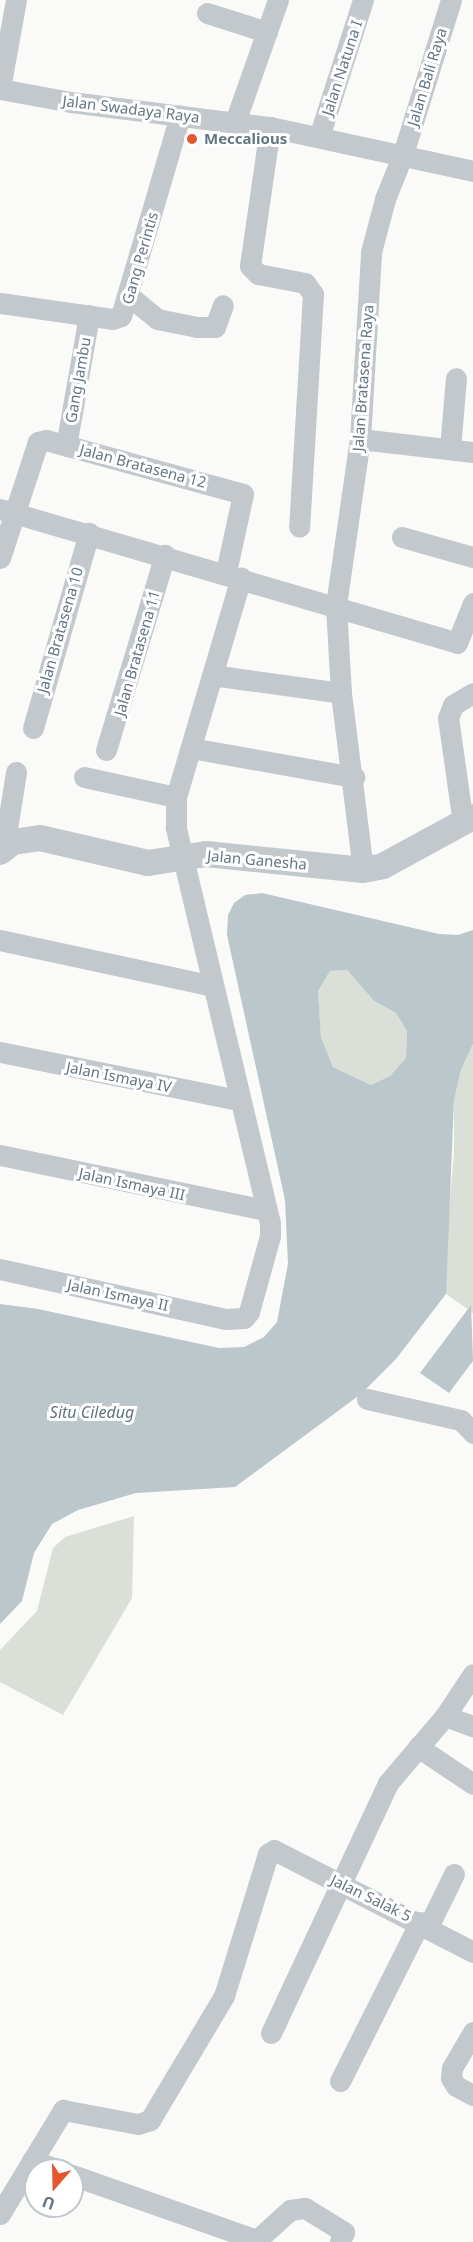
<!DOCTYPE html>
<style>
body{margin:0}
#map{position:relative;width:473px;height:2242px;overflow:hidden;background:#fafaf8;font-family:"Noto Sans",sans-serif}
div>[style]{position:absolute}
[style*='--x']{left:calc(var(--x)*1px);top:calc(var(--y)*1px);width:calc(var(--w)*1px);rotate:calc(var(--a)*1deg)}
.green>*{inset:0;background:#dadfd7}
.water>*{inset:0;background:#bbc7cb}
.minor>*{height:21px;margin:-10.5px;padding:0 10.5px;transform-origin:10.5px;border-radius:10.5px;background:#c3c8cc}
.tertiary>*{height:26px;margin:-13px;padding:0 13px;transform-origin:13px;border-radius:13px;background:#c3c8cc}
.dots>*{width:16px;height:16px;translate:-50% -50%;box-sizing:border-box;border:3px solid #fff;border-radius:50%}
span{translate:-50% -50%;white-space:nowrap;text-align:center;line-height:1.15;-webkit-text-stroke:6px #fff;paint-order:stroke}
.street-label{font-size:15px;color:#657683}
.poi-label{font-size:15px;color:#657683;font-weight:700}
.left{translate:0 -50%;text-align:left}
.water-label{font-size:16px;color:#60757c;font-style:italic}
.north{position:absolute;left:24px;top:2158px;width:60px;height:60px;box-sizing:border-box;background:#fff;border:2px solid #c1c8cd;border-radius:50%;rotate:200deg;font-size:16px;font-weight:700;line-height:24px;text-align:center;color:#657683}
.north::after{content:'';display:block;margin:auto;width:21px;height:27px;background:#e4572e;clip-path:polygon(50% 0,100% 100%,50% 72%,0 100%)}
</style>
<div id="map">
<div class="green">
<i style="clip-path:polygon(347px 970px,374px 1001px,396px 1013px,407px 1031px,406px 1058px,390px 1076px,371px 1085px,333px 1067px,321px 1037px,318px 991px,330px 971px)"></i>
<i style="clip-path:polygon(473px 1044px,473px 1313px,446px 1294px,446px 1243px,454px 1155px,454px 1100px,461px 1070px)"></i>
<i style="clip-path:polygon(134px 1516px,132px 1598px,63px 1715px,0 1682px,0 1650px,37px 1611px,53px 1548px,65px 1537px)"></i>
</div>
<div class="water">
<i style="clip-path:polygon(evenodd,262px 893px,439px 934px,458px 935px,473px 930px,473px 1044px,461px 1070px,454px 1100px,446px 1294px,396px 1359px,361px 1394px,235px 1487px,136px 1493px,78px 1510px,52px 1524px,34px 1553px,22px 1601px,0 1624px,0 1304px,38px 1309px,219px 1348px,244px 1347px,264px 1337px,277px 1322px,288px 1264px,285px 1200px,227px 935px,228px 915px,234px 903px,245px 895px,262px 893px,347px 970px,374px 1001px,396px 1013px,407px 1031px,406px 1058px,390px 1076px,371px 1085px,333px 1067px,321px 1037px,318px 991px,330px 971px,347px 970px)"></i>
<i style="clip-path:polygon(471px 1305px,473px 1361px,449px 1393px,420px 1373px)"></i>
</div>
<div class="minor">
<i style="--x:207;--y:13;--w:63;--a:17.6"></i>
<i style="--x:0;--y:88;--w:89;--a:-79.7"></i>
<i style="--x:0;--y:89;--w:72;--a:10.4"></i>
<i style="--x:71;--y:102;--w:201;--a:7.2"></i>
<i style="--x:270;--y:127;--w:208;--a:12.2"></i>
<i style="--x:235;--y:122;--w:129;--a:-70.6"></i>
<i style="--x:270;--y:127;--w:140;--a:98.2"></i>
<i style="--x:250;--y:266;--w:11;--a:45"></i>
<i style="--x:258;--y:274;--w:48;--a:10.8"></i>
<i style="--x:305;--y:283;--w:14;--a:54"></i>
<i style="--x:313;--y:294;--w:233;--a:93.4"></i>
<i style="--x:319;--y:137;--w:144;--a:-72.2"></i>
<i style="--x:129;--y:296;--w:36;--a:39"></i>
<i style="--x:157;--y:319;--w:41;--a:11.3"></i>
<i style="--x:197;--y:327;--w:18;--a:0"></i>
<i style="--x:215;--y:327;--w:23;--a:-70"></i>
<i style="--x:0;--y:303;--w:113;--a:8.1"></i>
<i style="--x:112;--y:319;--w:9;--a:-18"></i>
<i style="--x:121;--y:316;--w:209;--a:-73.6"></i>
<i style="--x:360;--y:439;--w:114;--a:6.6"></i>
<i style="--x:66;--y:446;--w:133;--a:-80"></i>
<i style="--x:450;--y:449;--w:71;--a:-85.2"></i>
<i style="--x:0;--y:509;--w:476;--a:16.3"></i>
<i style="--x:457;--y:643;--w:43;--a:-68.2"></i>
<i style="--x:402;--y:537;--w:74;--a:15.7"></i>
<i style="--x:0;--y:558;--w:122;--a:-71.9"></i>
<i style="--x:38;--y:442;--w:8;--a:-14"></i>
<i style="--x:46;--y:440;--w:204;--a:15.3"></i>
<i style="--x:243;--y:494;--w:80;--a:102.3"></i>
<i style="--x:212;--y:675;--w:130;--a:7.9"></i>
<i style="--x:33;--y:728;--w:203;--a:-74"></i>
<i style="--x:191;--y:748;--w:166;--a:10.1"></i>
<i style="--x:106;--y:750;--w:204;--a:-73.2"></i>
<i style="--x:84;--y:777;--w:94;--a:12.3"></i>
<i style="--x:463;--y:823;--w:106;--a:-98.1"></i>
<i style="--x:448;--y:718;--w:14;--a:-69"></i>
<i style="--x:453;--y:705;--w:23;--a:-31"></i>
<i style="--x:4;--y:848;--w:77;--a:-81"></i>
<i style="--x:363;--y:870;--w:178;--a:-97.1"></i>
<i style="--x:341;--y:693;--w:88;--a:-93.3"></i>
<i style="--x:336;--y:605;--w:168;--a:-81.8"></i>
<i style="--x:360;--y:439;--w:187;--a:-86.6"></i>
<i style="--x:371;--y:252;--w:55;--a:-75.2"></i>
<i style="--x:385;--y:199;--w:48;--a:-68.2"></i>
<i style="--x:403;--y:154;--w:161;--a:-72.7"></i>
<i style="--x:0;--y:940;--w:217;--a:12.2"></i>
<i style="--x:0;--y:1052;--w:244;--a:11.4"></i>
<i style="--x:0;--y:1155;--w:271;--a:11.7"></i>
<i style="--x:0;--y:1269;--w:230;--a:12.5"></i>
<i style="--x:225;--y:1319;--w:19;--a:-3"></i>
<i style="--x:244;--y:1318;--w:8;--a:-50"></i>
<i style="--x:249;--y:1312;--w:79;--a:-74.6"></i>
<i style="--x:270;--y:1236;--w:13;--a:-90"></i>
<i style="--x:270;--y:1223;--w:407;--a:-103.4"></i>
<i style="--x:176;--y:827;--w:30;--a:-90"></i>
<i style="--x:176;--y:797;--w:229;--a:-73.5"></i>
<i style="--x:367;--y:1399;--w:96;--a:12.6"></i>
<i style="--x:461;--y:1420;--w:18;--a:47"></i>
<i style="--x:445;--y:1716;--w:30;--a:20"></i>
<i style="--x:418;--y:1747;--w:66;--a:33.9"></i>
<i style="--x:428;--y:1927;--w:59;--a:-63.9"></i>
<i style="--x:473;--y:2032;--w:42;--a:120.3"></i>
<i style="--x:452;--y:2068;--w:10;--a:96"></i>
<i style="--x:451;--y:2078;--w:9;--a:58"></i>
<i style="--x:456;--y:2086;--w:19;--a:28"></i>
<i style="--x:271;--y:2033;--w:276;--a:-64.9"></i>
<i style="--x:388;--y:1783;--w:88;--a:-49.6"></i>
<i style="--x:445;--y:1716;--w:50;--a:-56.3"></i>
<i style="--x:340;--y:2081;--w:178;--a:-63.3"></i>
<i style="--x:32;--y:2160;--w:30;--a:20"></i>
<i style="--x:72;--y:2175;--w:196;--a:19.4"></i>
<i style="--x:257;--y:2240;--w:45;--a:-42.3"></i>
<i style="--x:290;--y:2210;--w:15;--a:-8"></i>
<i style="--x:305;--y:2208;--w:46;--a:31.6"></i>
<i style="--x:344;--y:2232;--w:11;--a:112"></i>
<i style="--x:0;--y:2214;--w:122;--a:-58.8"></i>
<i style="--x:63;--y:2110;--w:76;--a:10.6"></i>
<i style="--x:138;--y:2124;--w:13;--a:-18"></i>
<i style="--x:150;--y:2120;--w:144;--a:-59.2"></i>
<i style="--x:224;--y:1996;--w:149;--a:-72.8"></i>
<i style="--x:268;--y:1854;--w:7;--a:-34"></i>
<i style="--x:274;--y:1850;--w:224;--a:27.1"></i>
</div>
<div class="tertiary">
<i style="--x:0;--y:852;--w:16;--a:-38"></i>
<i style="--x:13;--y:842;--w:27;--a:-8"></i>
<i style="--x:40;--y:838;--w:111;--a:13"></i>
<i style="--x:148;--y:863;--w:59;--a:-8.8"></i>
<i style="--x:206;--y:854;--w:158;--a:5.8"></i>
<i style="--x:363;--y:870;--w:20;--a:-11"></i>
<i style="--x:383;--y:866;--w:102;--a:-28.6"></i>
</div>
<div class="dots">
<i style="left:192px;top:139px;background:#e4572e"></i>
</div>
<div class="street-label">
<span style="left:342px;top:68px;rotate:-72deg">Jalan Natuna I</span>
<span style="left:427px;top:77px;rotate:-73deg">Jalan Bali Raya</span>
<span style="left:131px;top:109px;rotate:7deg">Jalan Swadaya Raya</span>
<span style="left:140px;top:258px;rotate:-74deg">Gang Perintis</span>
<span style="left:363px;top:378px;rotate:-86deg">Jalan Bratasena Raya</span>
<span style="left:78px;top:380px;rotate:-80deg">Gang Jambu</span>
<span style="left:143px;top:466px;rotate:15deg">Jalan Bratasena 12</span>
<span style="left:60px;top:630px;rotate:-74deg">Jalan Bratasena 10</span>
<span style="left:137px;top:653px;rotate:-74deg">Jalan Bratasena 11</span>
<span style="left:257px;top:860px;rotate:5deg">Jalan Ganesha</span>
<span style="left:119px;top:1077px;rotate:11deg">Jalan Ismaya IV</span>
<span style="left:132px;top:1184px;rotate:12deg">Jalan Ismaya III</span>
<span style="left:118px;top:1295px;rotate:12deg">Jalan Ismaya II</span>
<span style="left:371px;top:1898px;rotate:26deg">Jalan Salak 5</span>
</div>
<div class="poi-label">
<span class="left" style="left:204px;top:139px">Meccalious</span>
</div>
<div class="water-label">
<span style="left:92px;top:1412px">Situ Ciledug</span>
</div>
<div class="north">U</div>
</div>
